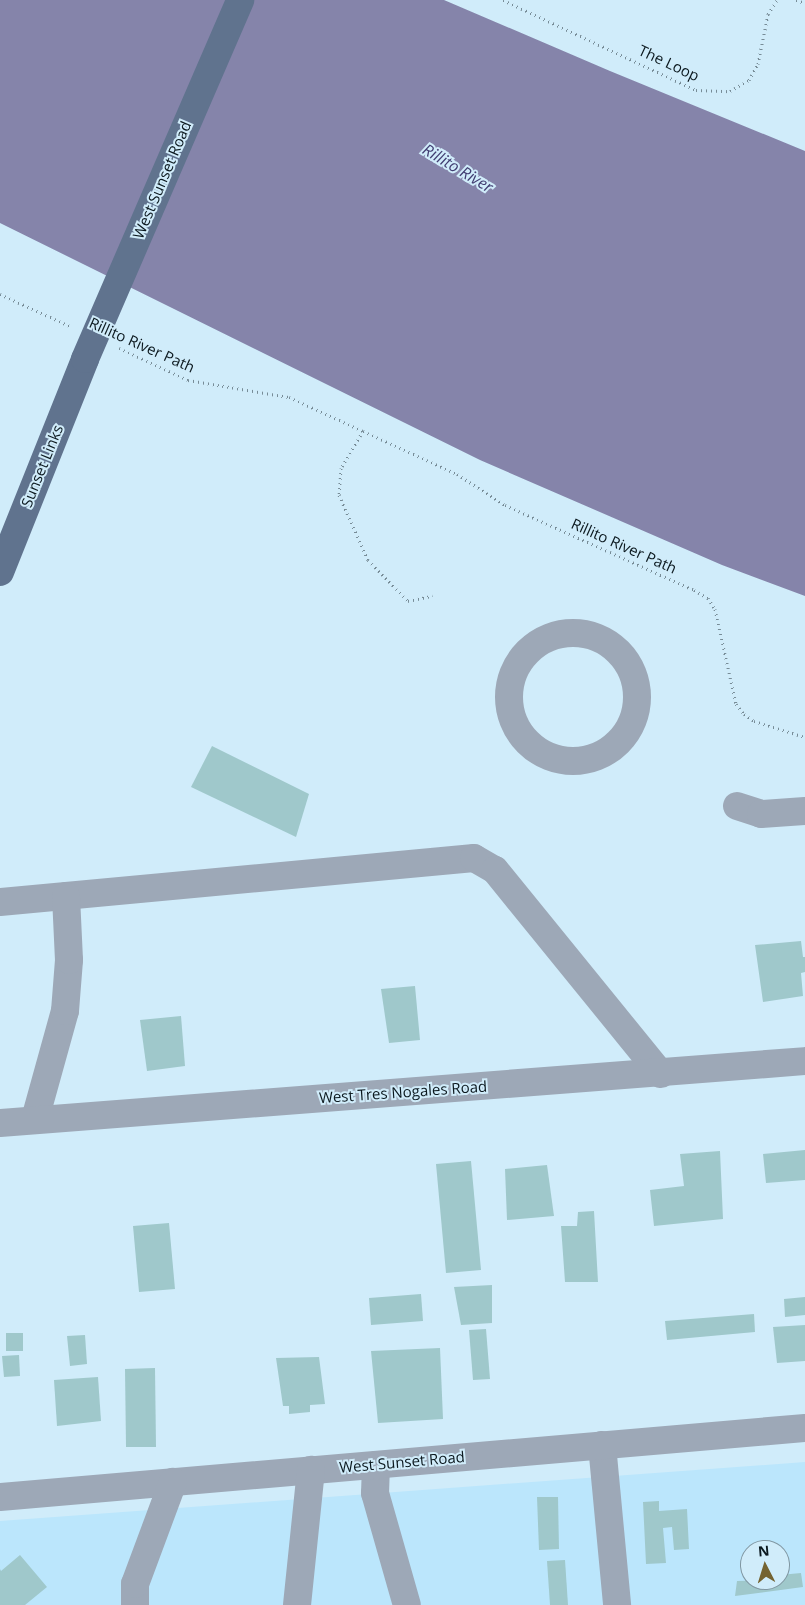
<!DOCTYPE html>
<style>
body{margin:0}
#map{position:relative;width:805px;height:1605px;overflow:hidden;background:#d0ecfa;font-family:"Open Sans",sans-serif}
div>[style]{position:absolute}
[style*='--x']{left:calc(var(--x)*1px);top:calc(var(--y)*1px);width:calc(var(--w)*1px);rotate:calc(var(--a)*1deg)}
.built>*{inset:0;background:#bbe6fc}
.water>*{inset:0;background:#8584aa}
.building>*{inset:0;background:#9fc8cb}
.path>*{height:3px;margin-top:-1.5px;transform-origin:0;background:repeating-linear-gradient(90deg,#778c97 0 1px,transparent 0 5px)}
.minor>*{height:28px;margin:-14px;padding:0 14px;transform-origin:14px;border-radius:14px;background:#9da8b7}
.minor>.ring{margin:-14px;padding:0;box-sizing:content-box;background:none;border:28px solid #9da8b7;border-radius:50%}
.major>*{height:28px;margin:-14px;padding:0 14px;transform-origin:14px;border-radius:14px;background:#60738e}
.major-bridge>*{height:28px;margin:-14px;padding:0 14px;transform-origin:14px;border-radius:14px;background:#60738e}
span{translate:-50% -50%;white-space:nowrap;text-align:center;line-height:1.15;-webkit-text-stroke:4px #d0ecfa;paint-order:stroke}
.street-label{font-size:15px;color:#0b181e}
.water-label{font-size:16px;color:#413d71;font-style:italic}
.north{position:absolute;left:740px;top:1540px;width:50px;height:50px;box-sizing:border-box;background:#d0ecfa;border:1px solid #8197a2;border-radius:50%;rotate:355deg;font-size:14px;font-weight:700;line-height:20px;text-align:center;color:#0b181e}
.north::after{content:'';display:block;margin:auto;width:18px;height:22px;background:#746331;clip-path:polygon(50% 0,100% 100%,50% 72%,0 100%)}
</style>
<div id="map">
<div class="built">
<i style="clip-path:polygon(evenodd,805px 1462px,805px 1605px,0 1605px,0 1521px,805px 1462px,750px 1550px,780px 1550px,780px 1580px,750px 1580px,750px 1550px)"></i>
</div>
<div class="water">
<i style="clip-path:polygon(0 0,444px 0,610px 71px,805px 151px,805px 596px,722px 565px,480px 460px,0 223px)"></i>
</div>
<div class="building">
<i style="clip-path:polygon(212px 746px,309px 794px,296px 837px,191px 787px)"></i>
<i style="clip-path:polygon(801px 941px,803px 957px,805px 957px,805px 972px,801px 973px,803px 996px,763px 1002px,755px 945px)"></i>
<i style="clip-path:polygon(415px 986px,420px 1040px,389px 1043px,381px 989px)"></i>
<i style="clip-path:polygon(181px 1016px,185px 1066px,147px 1071px,140px 1020px)"></i>
<i style="clip-path:polygon(805px 1150px,805px 1180px,766px 1183px,763px 1154px)"></i>
<i style="clip-path:polygon(720px 1151px,723px 1219px,654px 1226px,650px 1190px,684px 1186px,680px 1154px)"></i>
<i style="clip-path:polygon(471px 1161px,481px 1270px,446px 1273px,436px 1164px)"></i>
<i style="clip-path:polygon(547px 1165px,554px 1216px,507px 1220px,505px 1169px)"></i>
<i style="clip-path:polygon(594px 1211px,598px 1282px,565px 1282px,561px 1226px,577px 1226px,578px 1212px)"></i>
<i style="clip-path:polygon(169px 1223px,175px 1289px,139px 1292px,133px 1226px)"></i>
<i style="clip-path:polygon(492px 1285px,492px 1323px,461px 1325px,454px 1287px)"></i>
<i style="clip-path:polygon(421px 1294px,423px 1321px,371px 1325px,369px 1298px)"></i>
<i style="clip-path:polygon(805px 1297px,805px 1315px,785px 1317px,784px 1299px)"></i>
<i style="clip-path:polygon(754px 1314px,755px 1332px,667px 1340px,665px 1321px)"></i>
<i style="clip-path:polygon(805px 1325px,805px 1361px,777px 1363px,773px 1327px)"></i>
<i style="clip-path:polygon(486px 1329px,490px 1379px,473px 1380px,469px 1330px)"></i>
<i style="clip-path:polygon(6px 1333px,23px 1333px,23px 1351px,6px 1351px)"></i>
<i style="clip-path:polygon(85px 1335px,87px 1364px,70px 1366px,67px 1336px)"></i>
<i style="clip-path:polygon(440px 1348px,443px 1419px,378px 1423px,371px 1351px)"></i>
<i style="clip-path:polygon(19px 1355px,20px 1376px,4px 1377px,2px 1356px)"></i>
<i style="clip-path:polygon(319px 1357px,325px 1404px,310px 1405px,310px 1412px,289px 1414px,289px 1406px,283px 1406px,276px 1358px)"></i>
<i style="clip-path:polygon(155px 1368px,156px 1447px,126px 1447px,125px 1369px)"></i>
<i style="clip-path:polygon(98px 1377px,101px 1421px,57px 1426px,54px 1380px)"></i>
<i style="clip-path:polygon(537px 1497px,558px 1497px,559px 1549px,539px 1550px)"></i>
<i style="clip-path:polygon(659px 1501px,659px 1511px,687px 1509px,689px 1549px,674px 1550px,672px 1527px,663px 1528px,666px 1563px,646px 1564px,643px 1502px)"></i>
<i style="clip-path:polygon(20px 1555px,47px 1587px,25px 1605px,0 1605px,0 1569px,1px 1571px)"></i>
<i style="clip-path:polygon(565px 1560px,568px 1605px,550px 1605px,547px 1561px)"></i>
<i style="clip-path:polygon(801px 1573px,803px 1587px,735px 1596px,737px 1581px,780px 1580px,780px 1575px)"></i>
</div>
<div class="path">
<i style="--x:503;--y:0;--w:213;--a:25"></i>
<i style="--x:696;--y:90;--w:34;--a:2"></i>
<i style="--x:730;--y:91;--w:22;--a:-30"></i>
<i style="--x:749;--y:80;--w:18;--a:-61"></i>
<i style="--x:758;--y:64;--w:51;--a:-78.7"></i>
<i style="--x:768;--y:14;--w:17;--a:-57"></i>
<i style="--x:796;--y:0;--w:9;--a:18"></i>
<i style="--x:0;--y:294;--w:77;--a:24.6"></i>
<i style="--x:119;--y:348;--w:76;--a:24.9"></i>
<i style="--x:188;--y:380;--w:102;--a:9.6"></i>
<i style="--x:289;--y:397;--w:81;--a:24.7"></i>
<i style="--x:363;--y:431;--w:43;--a:120.7"></i>
<i style="--x:341;--y:468;--w:27;--a:94"></i>
<i style="--x:339;--y:495;--w:71;--a:66"></i>
<i style="--x:368;--y:560;--w:57;--a:45.7"></i>
<i style="--x:408;--y:601;--w:25;--a:-12"></i>
<i style="--x:363;--y:431;--w:103;--a:24.6"></i>
<i style="--x:457;--y:474;--w:57;--a:32.9"></i>
<i style="--x:505;--y:505;--w:207;--a:24.2"></i>
<i style="--x:694;--y:590;--w:16;--a:30"></i>
<i style="--x:708;--y:598;--w:13;--a:58"></i>
<i style="--x:715;--y:609;--w:97;--a:77.5"></i>
<i style="--x:736;--y:704;--w:13;--a:51"></i>
<i style="--x:744;--y:714;--w:12;--a:35"></i>
<i style="--x:754;--y:721;--w:53;--a:17.4"></i>
</div>
<div class="minor">
<i class="ring" style="left:509px;top:633px;width:100px;height:100px"></i>
<i style="--x:737;--y:806;--w:25;--a:18"></i>
<i style="--x:761;--y:814;--w:44;--a:-3.9"></i>
<i style="--x:0;--y:902;--w:476;--a:-5.3"></i>
<i style="--x:474;--y:858;--w:24;--a:30"></i>
<i style="--x:495;--y:870;--w:263;--a:50.9"></i>
<i style="--x:35;--y:1119;--w:112;--a:-74.5"></i>
<i style="--x:65;--y:1011;--w:51;--a:-85.5"></i>
<i style="--x:69;--y:960;--w:64;--a:-92.7"></i>
<i style="--x:0;--y:1123;--w:807;--a:-4.4"></i>
<i style="--x:602;--y:1445;--w:161;--a:84.6"></i>
<i style="--x:376;--y:1465;--w:28;--a:92"></i>
<i style="--x:375;--y:1493;--w:116;--a:74.1"></i>
<i style="--x:0;--y:1497;--w:808;--a:-4.9"></i>
<i style="--x:135;--y:1605;--w:21;--a:-90"></i>
<i style="--x:135;--y:1584;--w:109;--a:-69.6"></i>
<i style="--x:297;--y:1605;--w:136;--a:-84.1"></i>
</div>
<div class="major">
<i style="--x:0;--y:572;--w:229;--a:-68.2"></i>
</div>
<div class="major-bridge">
<i style="--x:85;--y:359;--w:391;--a:-66.6"></i>
</div>
<div class="street-label">
<span style="left:669px;top:63px;rotate:25deg">The Loop</span>
<span style="left:162px;top:180px;rotate:-67deg">West Sunset Road</span>
<span style="left:142px;top:345px;rotate:24deg">Rillito River Path</span>
<span style="left:42px;top:466px;rotate:-68deg">Sunset Links</span>
<span style="left:624px;top:546px;rotate:24deg">Rillito River Path</span>
<span style="left:403px;top:1092px;rotate:-4deg">West Tres Nogales Road</span>
<span style="left:402px;top:1462px;rotate:-5deg">West Sunset Road</span>
</div>
<div class="water-label">
<span style="left:458px;top:168px;rotate:31deg">Rillito River</span>
</div>
<div class="north">N</div>
</div>
